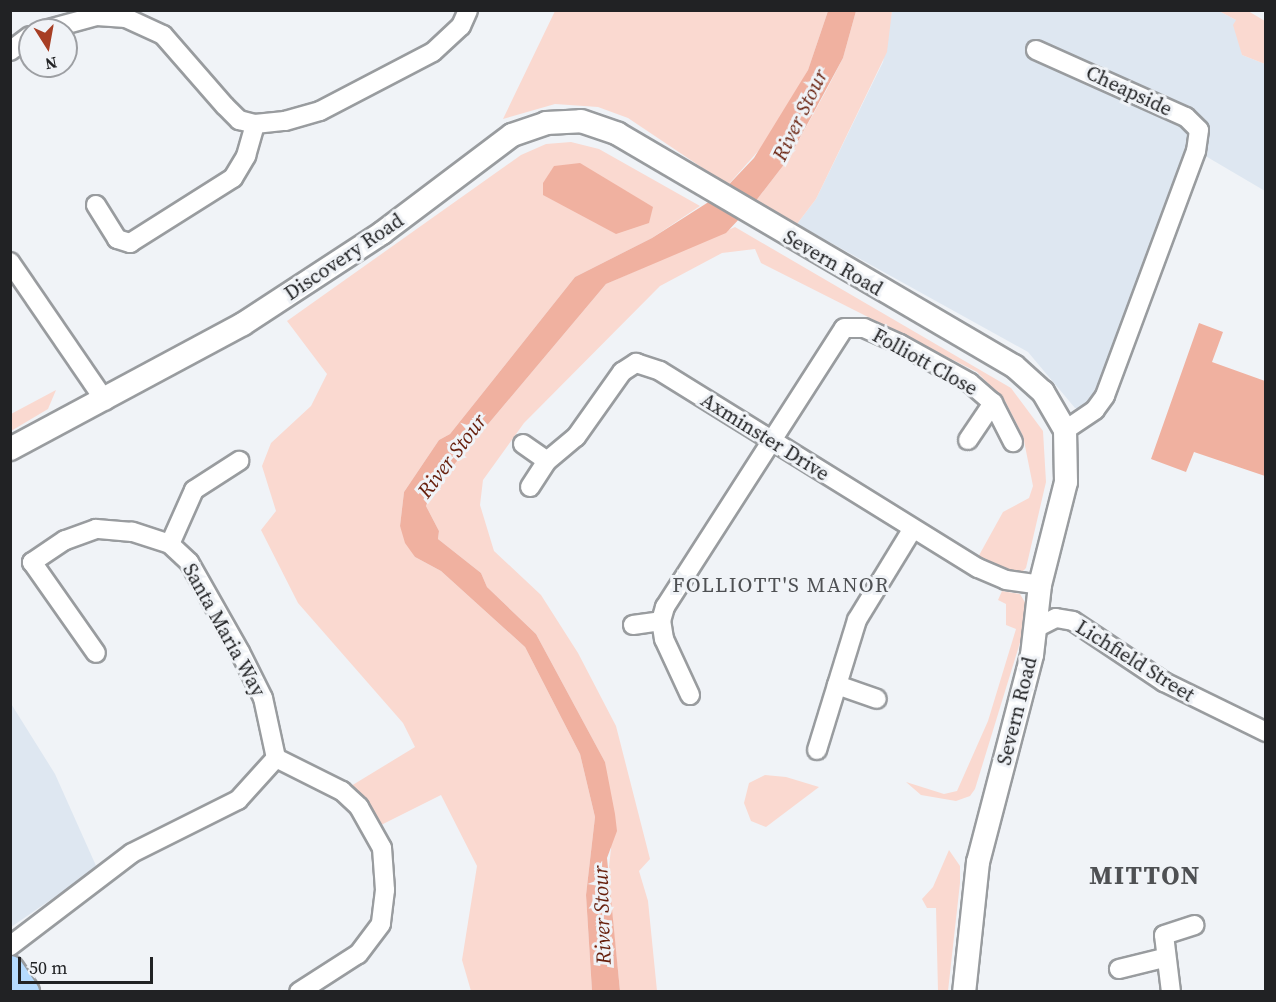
<!DOCTYPE html>
<style>
body{margin:0}
#map{position:relative;width:1276px;height:1002px;overflow:hidden;background:#f0f3f7;font-family:"Source Serif 4",serif}
div>[style]{position:absolute}
[style*='--x']{left:calc(var(--x)*1px);top:calc(var(--y)*1px);width:calc(var(--w)*1px);rotate:calc(var(--a)*1deg)}
.built>*{inset:0;background:#dee7f1}
.green>*{inset:0;background:#fad9d0}
.water>*{inset:0;background:#f0b1a0}
.roads{filter:drop-shadow(2px 0 #999c9f) drop-shadow(-2px 0 #999c9f) drop-shadow(0 2px #999c9f) drop-shadow(0 -2px #999c9f)}
.minor>*{height:18px;margin:-9px;padding:0 9px;transform-origin:9px;border-radius:9px;background:#fff}
.tertiary>*{height:22px;margin:-11px;padding:0 11px;transform-origin:11px;border-radius:11px;background:#fff}
.primary>*{height:28px;margin:-14px;padding:0 14px;transform-origin:14px;border-radius:14px;background:#b6dbfe}
span{translate:-50% -50%;white-space:nowrap;text-align:center;line-height:1.15;-webkit-text-stroke:6px #f0f3f7;paint-order:stroke}
.street-label{font-size:20px;color:#212224}
.water-label{font-size:21px;color:#671f0c;font-style:italic}
.neighbourhood-label{font-size:21px;color:#4e5053;letter-spacing:1.5px}
.district-label{font-size:26px;color:#4e5053;font-weight:700;letter-spacing:1.5px}
.frame{position:absolute;inset:0;border:12px solid #212224;pointer-events:none}
.north{position:absolute;left:18px;top:18px;width:60px;height:60px;box-sizing:border-box;background:#f0f3f7;border:2px solid #9d9fa3;border-radius:50%;rotate:169deg;font-size:16px;font-weight:700;line-height:24px;text-align:center;color:#212224}
.north::after{content:'';display:block;margin:auto;width:21px;height:27px;background:#a73e24;clip-path:polygon(50% 0,100% 100%,50% 72%,0 100%)}
.scale{position:absolute;left:18px;top:957px;width:135px;height:27px;box-sizing:border-box;border:3px solid #212224;border-top:0;padding-left:8px;font-size:18px;line-height:21px;white-space:nowrap;color:#212224;-webkit-text-stroke:4px #f0f3f7;paint-order:stroke}
</style>
<div id="map">
<div class="built">
<i style="clip-path:polygon(892px 11px,1219px 11px,1236px 20px,1242px 55px,1265px 64px,1265px 191px,1197px 151px,1095px 410px,1075px 408px,1028px 352px,797px 224px,816px 199px,883px 62px)"></i>
<i style="clip-path:polygon(10px 702px,55px 774px,97px 868px,11px 927px)"></i>
</div>
<div class="green">
<i style="clip-path:polygon(555px 11px,828px 11px,808px 70px,769px 139px,728px 185px,628px 118px,598px 107px,555px 104px,503px 119px)"></i>
<i style="clip-path:polygon(856px 11px,892px 11px,887px 52px,816px 199px,797px 224px,755px 202px,789px 158px,827px 89px,843px 58px)"></i>
<i style="clip-path:polygon(1219px 11px,1248px 11px,1265px 21px,1265px 64px,1242px 55px,1233px 25px,1236px 20px)"></i>
<i style="clip-path:polygon(571px 142px,599px 149px,700px 206px,652px 238px,575px 277px,450px 434px,439px 440px,404px 492px,400px 526px,415px 557px,441px 571px,525px 647px,580px 754px,595px 817px,586px 895px,592px 991px,471px 991px,462px 960px,477px 866px,441px 795px,381px 825px,351px 786px,415px 747px,403px 723px,298px 603px,261px 530px,276px 511px,262px 466px,271px 443px,311px 406px,327px 374px,287px 321px,521px 155px,546px 144px)"></i>
<i style="clip-path:polygon(735px 227px,1011px 388px,1043px 431px,1046px 482px,1026px 568px,1021px 573px,1009px 572px,977px 559px,1003px 512px,1029px 498px,1033px 486px,1023px 436px,1005px 401px,977px 372px,761px 263px,755px 249px,722px 253px,660px 286px,524px 423px,483px 480px,480px 505px,494px 551px,541px 595px,578px 653px,616px 726px,650px 859px,639px 871px,648px 901px,657px 991px,620px 991px,608px 875px,611px 849px,605px 762px,536px 634px,487px 587px,481px 573px,438px 539px,439px 531px,426px 506px,431px 492px,606px 284px)"></i>
<i style="clip-path:polygon(56px 390px,48px 409px,11px 431px,11px 414px)"></i>
<i style="clip-path:polygon(1002px 591px,1020px 594px,1026px 604px,1022px 636px,975px 789px,970px 796px,956px 801px,921px 795px,906px 782px,944px 794px,957px 791px,988px 721px,1016px 629px,1006px 625px,1006px 604px,998px 600px)"></i>
<i style="clip-path:polygon(765px 775px,786px 777px,819px 787px,766px 827px,751px 821px,744px 803px,749px 783px)"></i>
<i style="clip-path:polygon(949px 850px,960px 866px,960px 883px,948px 991px,938px 991px,936px 908px,927px 908px,922px 899px,933px 887px)"></i>
</div>
<div class="water">
<i style="clip-path:polygon(828px 11px,856px 11px,843px 58px,789px 158px,755px 202px,726px 233px,606px 284px,431px 492px,426px 506px,439px 531px,438px 539px,481px 573px,487px 587px,536px 634px,605px 762px,615px 814px,617px 831px,607px 858px,620px 991px,592px 991px,586px 895px,595px 817px,580px 754px,525px 647px,441px 571px,415px 557px,405px 543px,400px 526px,404px 492px,439px 440px,450px 434px,575px 277px,652px 238px,718px 196px,754px 158px,808px 70px)"></i>
<i style="clip-path:polygon(580px 163px,653px 207px,649px 223px,616px 234px,543px 195px,543px 183px,554px 166px)"></i>
<i style="clip-path:polygon(1199px 323px,1223px 332px,1212px 362px,1265px 381px,1265px 476px,1194px 452px,1186px 472px,1151px 459px)"></i>
</div>
<div class="roads">
<div class="minor">
<i style="--x:45;--y:30;--w:54;--a:-15.1"></i>
<i style="--x:97;--y:16;--w:29;--a:4"></i>
<i style="--x:126;--y:18;--w:41;--a:24.7"></i>
<i style="--x:163;--y:35;--w:94;--a:48.9"></i>
<i style="--x:225;--y:106;--w:20;--a:45"></i>
<i style="--x:239;--y:120;--w:16;--a:14"></i>
<i style="--x:255;--y:124;--w:30;--a:-6"></i>
<i style="--x:285;--y:121;--w:36;--a:-16"></i>
<i style="--x:320;--y:111;--w:127;--a:-27.6"></i>
<i style="--x:433;--y:52;--w:38;--a:-43"></i>
<i style="--x:461;--y:26;--w:17;--a:-66"></i>
<i style="--x:1036;--y:50;--w:164;--a:24.1"></i>
<i style="--x:1186;--y:117;--w:18;--a:45"></i>
<i style="--x:1199;--y:130;--w:21;--a:98"></i>
<i style="--x:1196;--y:151;--w:261;--a:110.4"></i>
<i style="--x:1105;--y:396;--w:17;--a:126"></i>
<i style="--x:1095;--y:410;--w:36;--a:146"></i>
<i style="--x:10;--y:51;--w:25;--a:-37"></i>
<i style="--x:96;--y:205;--w:40;--a:58"></i>
<i style="--x:117;--y:239;--w:14;--a:17"></i>
<i style="--x:130;--y:243;--w:122;--a:-32.3"></i>
<i style="--x:233;--y:178;--w:26;--a:-59"></i>
<i style="--x:246;--y:156;--w:33;--a:-74"></i>
<i style="--x:10;--y:262;--w:168;--a:55.6"></i>
<i style="--x:968;--y:440;--w:45;--a:-56"></i>
<i style="--x:523;--y:444;--w:29;--a:35"></i>
<i style="--x:530;--y:487;--w:31;--a:-57"></i>
<i style="--x:547;--y:461;--w:38;--a:-40"></i>
<i style="--x:576;--y:437;--w:80;--a:-54.7"></i>
<i style="--x:622;--y:372;--w:17;--a:-33"></i>
<i style="--x:636;--y:363;--w:25;--a:18"></i>
<i style="--x:660;--y:371;--w:374;--a:31.8"></i>
<i style="--x:978;--y:568;--w:30;--a:23"></i>
<i style="--x:1006;--y:580;--w:34;--a:8"></i>
<i style="--x:170;--y:544;--w:59;--a:-66"></i>
<i style="--x:194;--y:490;--w:54;--a:-32.8"></i>
<i style="--x:633;--y:625;--w:28;--a:-8"></i>
<i style="--x:1036;--y:628;--w:22;--a:-27"></i>
<i style="--x:1056;--y:618;--w:17;--a:10"></i>
<i style="--x:1073;--y:621;--w:110;--a:33.8"></i>
<i style="--x:1164;--y:682;--w:114;--a:26.1"></i>
<i style="--x:837;--y:685;--w:42;--a:19.3"></i>
<i style="--x:690;--y:695;--w:62;--a:-114.9"></i>
<i style="--x:664;--y:639;--w:18;--a:-99"></i>
<i style="--x:661;--y:621;--w:15;--a:-74"></i>
<i style="--x:665;--y:607;--w:331;--a:-57.3"></i>
<i style="--x:844;--y:328;--w:20;--a:0"></i>
<i style="--x:864;--y:328;--w:39;--a:24"></i>
<i style="--x:900;--y:344;--w:80;--a:29.1"></i>
<i style="--x:970;--y:383;--w:30;--a:41"></i>
<i style="--x:993;--y:403;--w:44;--a:62.9"></i>
<i style="--x:817;--y:750;--w:136;--a:-72.9"></i>
<i style="--x:857;--y:620;--w:105;--a:-58.6"></i>
<i style="--x:276;--y:758;--w:74;--a:26.6"></i>
<i style="--x:342;--y:791;--w:23;--a:43"></i>
<i style="--x:359;--y:807;--w:47;--a:60.7"></i>
<i style="--x:382;--y:848;--w:42;--a:85.9"></i>
<i style="--x:385;--y:890;--w:34;--a:97"></i>
<i style="--x:381;--y:924;--w:38;--a:127"></i>
<i style="--x:358;--y:954;--w:70;--a:147.2"></i>
<i style="--x:10;--y:946;--w:153;--a:-37.3"></i>
<i style="--x:132;--y:853;--w:119;--a:-26.6"></i>
<i style="--x:238;--y:800;--w:57;--a:-47.9"></i>
<i style="--x:276;--y:758;--w:61;--a:-102.2"></i>
<i style="--x:263;--y:698;--w:51;--a:-116.6"></i>
<i style="--x:240;--y:652;--w:103;--a:-119.5"></i>
<i style="--x:189;--y:562;--w:26;--a:-137"></i>
<i style="--x:170;--y:544;--w:40;--a:-162"></i>
<i style="--x:132;--y:532;--w:36;--a:-175"></i>
<i style="--x:96;--y:529;--w:33;--a:160"></i>
<i style="--x:65;--y:540;--w:40;--a:146"></i>
<i style="--x:32;--y:562;--w:111;--a:54.9"></i>
<i style="--x:1119;--y:969;--w:46;--a:-13.7"></i>
<i style="--x:1171;--y:992;--w:57;--a:-97"></i>
<i style="--x:1164;--y:935;--w:32;--a:-18"></i>
</div>
<div class="tertiary">
<i style="--x:10;--y:449;--w:264;--a:-28.2"></i>
<i style="--x:243;--y:324;--w:166;--a:-33.2"></i>
<i style="--x:382;--y:233;--w:163;--a:-37"></i>
<i style="--x:512;--y:135;--w:36;--a:-19"></i>
<i style="--x:546;--y:123;--w:35;--a:-3"></i>
<i style="--x:581;--y:121;--w:39;--a:19"></i>
<i style="--x:618;--y:134;--w:459;--a:30.4"></i>
<i style="--x:1014;--y:366;--w:39;--a:42"></i>
<i style="--x:1043;--y:392;--w:44;--a:59.9"></i>
<i style="--x:1065;--y:430;--w:52;--a:88.9"></i>
<i style="--x:1066;--y:482;--w:106;--a:104.2"></i>
<i style="--x:1040;--y:585;--w:70;--a:96.5"></i>
<i style="--x:1032;--y:655;--w:214;--a:104.6"></i>
<i style="--x:978;--y:862;--w:131;--a:96.1"></i>
</div>
<div class="primary">
<i style="--x:10;--y:970;--w:27;--a:56"></i>
</div>
</div>
<div class="street-label">
<span style="left:1129px;top:91px;rotate:25deg">Cheapside</span>
<span style="left:344px;top:257px;rotate:-34deg">Discovery Road</span>
<span style="left:833px;top:263px;rotate:30deg">Severn Road</span>
<span style="left:925px;top:362px;rotate:29deg">Folliott Close</span>
<span style="left:765px;top:437px;rotate:32deg">Axminster Drive</span>
<span style="left:224px;top:630px;rotate:61deg">Santa Maria Way</span>
<span style="left:1135px;top:661px;rotate:32deg">Lichfield Street</span>
<span style="left:1017px;top:711px;rotate:-76deg">Severn Road</span>
</div>
<div class="water-label">
<span style="left:800px;top:115px;rotate:-64deg">River Stour</span>
<span style="left:452px;top:456px;rotate:-53deg">River Stour</span>
<span style="left:602px;top:915px;rotate:-92deg">River Stour</span>
</div>
<div class="neighbourhood-label">
<span style="left:781px;top:585px">FOLLIOTT'S MANOR</span>
</div>
<div class="district-label">
<span style="left:1145px;top:876px">MITTON</span>
</div>
<div class="frame"></div>
<div class="north">N</div>
<div class="scale">50 m</div>
</div>
